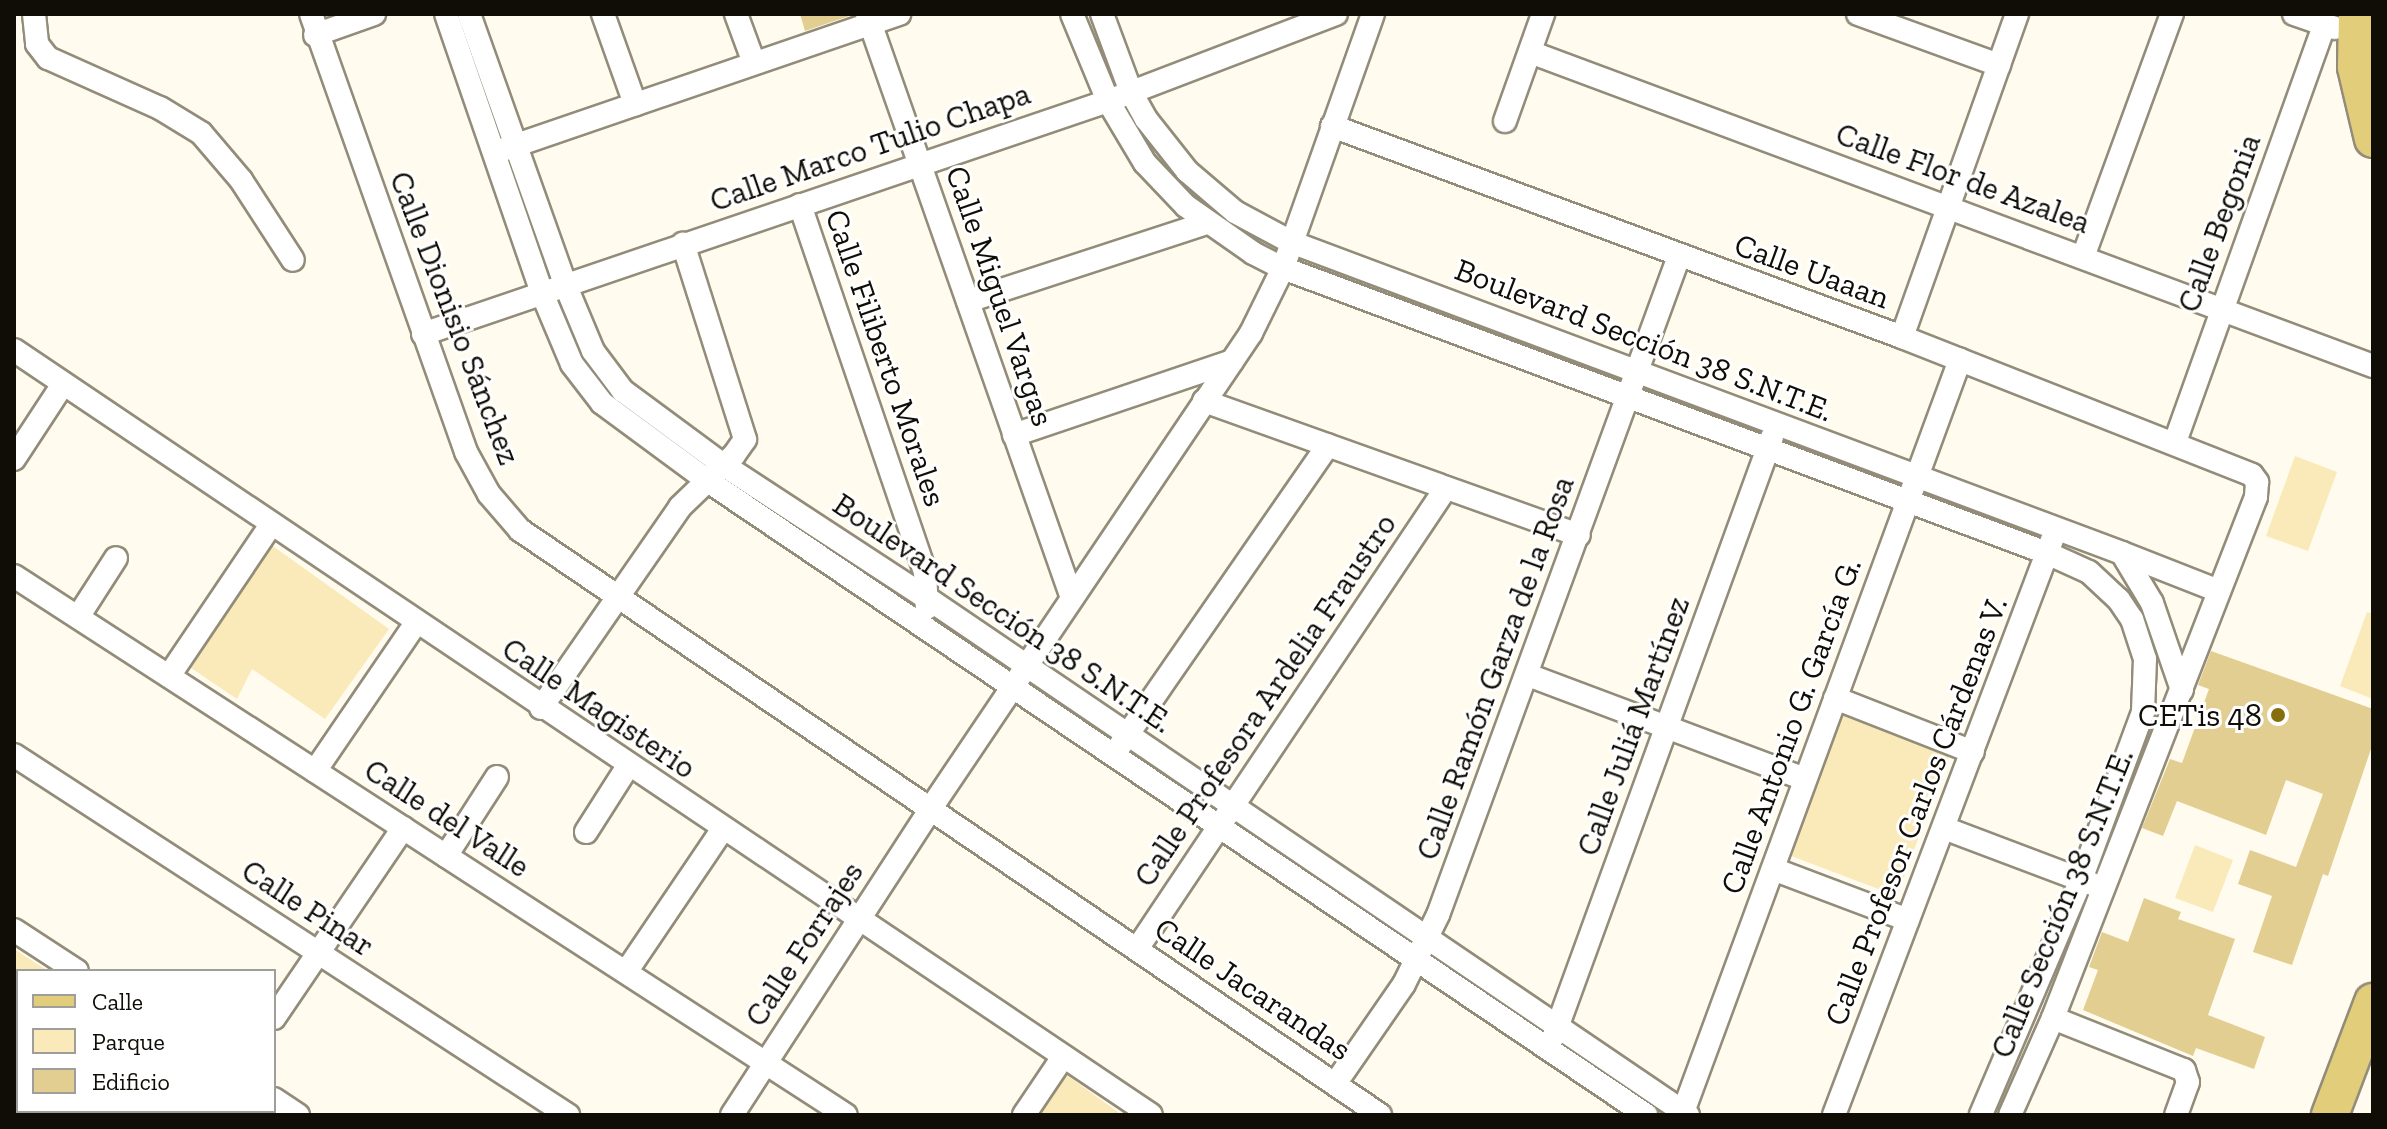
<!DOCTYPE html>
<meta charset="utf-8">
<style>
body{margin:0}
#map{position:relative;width:2387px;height:1129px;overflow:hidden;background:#fffbee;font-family:"Zilla Slab",serif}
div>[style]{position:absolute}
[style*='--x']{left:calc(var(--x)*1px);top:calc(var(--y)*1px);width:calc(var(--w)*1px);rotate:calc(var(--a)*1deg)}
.green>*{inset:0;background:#faeab9}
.building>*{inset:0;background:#e2ce90}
.roads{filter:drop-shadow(2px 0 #928c79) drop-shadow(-2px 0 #928c79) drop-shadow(0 2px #928c79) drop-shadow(0 -2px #928c79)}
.street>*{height:22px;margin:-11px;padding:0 11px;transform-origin:11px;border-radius:11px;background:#fff}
.primary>*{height:36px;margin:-18px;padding:0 18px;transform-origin:18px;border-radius:18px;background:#e2cd7b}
.dots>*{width:22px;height:22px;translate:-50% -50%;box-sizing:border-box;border:4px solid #fff;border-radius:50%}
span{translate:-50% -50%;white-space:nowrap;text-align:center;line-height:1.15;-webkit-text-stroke:6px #fff;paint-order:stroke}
.street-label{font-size:32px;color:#0f0d06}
.poi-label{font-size:32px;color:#0f0d06}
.right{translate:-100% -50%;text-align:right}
.frame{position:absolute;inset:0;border:16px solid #0f0d06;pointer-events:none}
.legend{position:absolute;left:16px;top:969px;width:260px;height:144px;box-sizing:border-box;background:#fff;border:2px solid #9f9e9b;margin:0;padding:10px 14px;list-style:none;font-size:24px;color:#0f0d06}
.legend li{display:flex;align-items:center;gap:16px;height:40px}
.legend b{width:40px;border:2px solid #9f9e9b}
</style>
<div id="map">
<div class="green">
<i style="clip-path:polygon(2295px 456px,2337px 472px,2308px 551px,2266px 536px)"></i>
<i style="clip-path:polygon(270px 544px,389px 629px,325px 719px,252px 669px,237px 699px,191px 668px)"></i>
<i style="clip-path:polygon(2367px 612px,2373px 614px,2373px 699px,2340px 686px)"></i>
<i style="clip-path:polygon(1839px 708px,1951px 750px,1897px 896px,1786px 854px)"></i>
<i style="clip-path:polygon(2195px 845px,2233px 860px,2213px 912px,2175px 898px)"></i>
<i style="clip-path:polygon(14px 949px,48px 971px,18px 971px,18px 1111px,49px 1111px,46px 1115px,14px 1115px)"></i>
<i style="clip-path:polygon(1064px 1073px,1122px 1115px,1034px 1115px)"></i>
</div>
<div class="building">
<i style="clip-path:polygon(800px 14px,851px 14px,852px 15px,805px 31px)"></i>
<i style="clip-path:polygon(2211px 651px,2373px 709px,2373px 743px,2328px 876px,2323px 874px,2292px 965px,2253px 952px,2272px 896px,2238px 884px,2250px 850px,2296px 867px,2323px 794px,2286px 780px,2266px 835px,2177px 801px,2163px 836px,2142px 828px,2170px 759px,2182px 763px,2209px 689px,2198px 685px)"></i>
<i style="clip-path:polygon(2144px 898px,2181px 912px,2178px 919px,2235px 939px,2208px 1015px,2265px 1037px,2254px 1069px,2196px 1048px,2193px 1056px,2083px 1010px,2098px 970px,2089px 967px,2102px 932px,2128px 942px)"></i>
</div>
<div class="roads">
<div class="street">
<i style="--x:34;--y:14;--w:30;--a:84"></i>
<i style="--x:37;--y:44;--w:18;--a:52"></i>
<i style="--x:48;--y:58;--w:123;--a:24.1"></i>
<i style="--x:160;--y:108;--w:48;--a:31.4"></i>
<i style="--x:201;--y:133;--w:62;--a:49.6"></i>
<i style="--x:241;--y:180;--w:95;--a:57"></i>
<i style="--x:311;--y:14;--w:465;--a:70.5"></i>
<i style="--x:466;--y:452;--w:48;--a:61.3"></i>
<i style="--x:489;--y:494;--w:48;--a:49.3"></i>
<i style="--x:520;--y:530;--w:1040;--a:34.22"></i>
<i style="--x:446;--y:14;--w:295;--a:71"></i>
<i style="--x:542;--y:293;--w:77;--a:67.1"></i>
<i style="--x:572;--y:364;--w:49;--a:52.4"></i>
<i style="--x:602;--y:403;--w:128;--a:36.4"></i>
<i style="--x:705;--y:479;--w:1136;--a:34.05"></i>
<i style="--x:469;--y:14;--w:287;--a:70.4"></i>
<i style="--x:565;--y:284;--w:73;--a:67.3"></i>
<i style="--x:593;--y:351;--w:50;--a:53.1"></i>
<i style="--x:623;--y:391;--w:123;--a:36.4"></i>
<i style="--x:722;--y:464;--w:245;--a:33.2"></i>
<i style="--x:927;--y:598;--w:920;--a:34.19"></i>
<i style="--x:603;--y:14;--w:96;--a:70.4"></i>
<i style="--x:736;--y:14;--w:52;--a:69.8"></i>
<i style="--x:867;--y:14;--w:619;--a:70.66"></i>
<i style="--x:1072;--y:14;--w:94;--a:67.5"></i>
<i style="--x:1108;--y:101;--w:72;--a:59.2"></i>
<i style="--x:1145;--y:163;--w:59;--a:46.4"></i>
<i style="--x:1186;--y:206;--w:82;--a:35"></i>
<i style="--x:1253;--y:253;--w:34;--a:27"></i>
<i style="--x:1283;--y:268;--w:815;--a:20.46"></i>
<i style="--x:2047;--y:553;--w:46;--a:24.3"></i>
<i style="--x:2089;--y:572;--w:41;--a:43"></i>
<i style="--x:2119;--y:600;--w:23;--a:56"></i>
<i style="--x:2132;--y:619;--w:42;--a:72"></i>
<i style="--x:2145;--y:659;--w:53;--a:92.2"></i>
<i style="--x:2143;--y:712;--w:179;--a:110.3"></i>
<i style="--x:2081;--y:880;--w:255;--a:113.1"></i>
<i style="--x:1102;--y:14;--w:83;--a:69.6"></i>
<i style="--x:1131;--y:92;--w:31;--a:61"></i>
<i style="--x:1146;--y:119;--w:66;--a:51.7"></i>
<i style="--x:1187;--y:171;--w:63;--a:40.5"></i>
<i style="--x:1235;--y:212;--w:64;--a:28.2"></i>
<i style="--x:1291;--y:242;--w:887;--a:20.52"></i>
<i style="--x:2122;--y:553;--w:58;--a:59"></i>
<i style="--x:2152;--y:603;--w:92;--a:71"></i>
<i style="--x:1858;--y:14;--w:150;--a:19.9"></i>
<i style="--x:2294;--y:14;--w:43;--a:18.9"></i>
<i style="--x:315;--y:35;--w:63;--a:-19.6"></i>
<i style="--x:1530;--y:52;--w:900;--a:20.43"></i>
<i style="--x:1505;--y:121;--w:114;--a:-70.4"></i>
<i style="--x:1332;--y:126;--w:608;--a:20.31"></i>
<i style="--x:1902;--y:337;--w:376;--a:21.5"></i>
<i style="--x:2252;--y:475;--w:9;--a:54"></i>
<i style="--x:2257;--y:482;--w:15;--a:94"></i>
<i style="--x:2256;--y:497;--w:559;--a:111.29"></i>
<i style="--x:2053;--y:1018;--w:106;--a:113.9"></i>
<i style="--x:502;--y:150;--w:420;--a:-18.9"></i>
<i style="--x:800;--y:205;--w:388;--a:71.2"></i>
<i style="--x:925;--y:572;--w:36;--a:87"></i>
<i style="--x:2083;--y:257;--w:259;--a:-69.9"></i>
<i style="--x:968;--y:301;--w:250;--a:-18.1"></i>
<i style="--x:423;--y:334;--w:724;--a:-18.79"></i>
<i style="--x:1108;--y:101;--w:244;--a:-20.9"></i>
<i style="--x:1902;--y:337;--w:343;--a:-70.4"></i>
<i style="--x:14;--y:350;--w:1370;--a:33.93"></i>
<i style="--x:1204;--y:401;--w:398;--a:19.7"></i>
<i style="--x:1014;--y:435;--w:230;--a:-18.7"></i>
<i style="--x:2175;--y:442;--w:443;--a:-70.3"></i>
<i style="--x:14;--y:459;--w:90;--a:-56.8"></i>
<i style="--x:2122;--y:553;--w:104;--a:21.4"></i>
<i style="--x:14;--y:576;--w:991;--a:32.94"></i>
<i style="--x:78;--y:617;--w:70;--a:-57.2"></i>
<i style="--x:1528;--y:675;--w:296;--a:20.6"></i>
<i style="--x:169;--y:676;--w:182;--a:-56"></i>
<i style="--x:1835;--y:698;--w:148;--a:21.4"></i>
<i style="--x:541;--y:708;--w:244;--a:-55.3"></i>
<i style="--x:680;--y:507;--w:75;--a:-43.9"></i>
<i style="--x:734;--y:455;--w:19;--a:-55"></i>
<i style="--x:745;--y:439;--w:205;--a:-107.6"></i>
<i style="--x:1119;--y:747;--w:367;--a:-55.3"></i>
<i style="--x:14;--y:755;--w:661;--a:33.02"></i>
<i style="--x:315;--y:771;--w:179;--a:-55.7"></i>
<i style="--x:1944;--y:828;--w:158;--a:20.7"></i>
<i style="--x:586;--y:832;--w:78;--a:-57.5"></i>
<i style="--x:446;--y:856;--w:94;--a:-57.2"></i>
<i style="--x:1773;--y:869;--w:144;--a:20.7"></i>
<i style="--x:14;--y:930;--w:75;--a:33.1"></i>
<i style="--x:1137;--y:949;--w:555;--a:-56.17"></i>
<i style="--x:626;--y:972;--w:173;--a:-55.9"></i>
<i style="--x:274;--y:1018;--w:230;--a:-55.8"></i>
<i style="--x:2053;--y:1018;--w:141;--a:21.7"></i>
<i style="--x:2184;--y:1070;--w:13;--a:72"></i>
<i style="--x:2188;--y:1082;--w:35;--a:110"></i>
<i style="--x:1554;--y:1036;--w:637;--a:-70"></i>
<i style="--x:1335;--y:1084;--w:121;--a:-55.4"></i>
<i style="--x:1404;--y:984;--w:77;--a:-63.8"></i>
<i style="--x:1438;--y:915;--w:702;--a:-69.91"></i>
<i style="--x:274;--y:1099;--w:29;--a:34"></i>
<i style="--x:64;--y:1115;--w:5;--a:-53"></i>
<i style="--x:207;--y:1115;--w:5;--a:-53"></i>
<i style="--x:732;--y:1115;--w:366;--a:-57"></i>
<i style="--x:931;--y:808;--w:573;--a:-56.03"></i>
<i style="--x:1251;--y:333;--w:72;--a:-63.8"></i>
<i style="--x:1283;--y:268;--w:269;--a:-70.5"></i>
<i style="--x:1024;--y:1115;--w:70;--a:-56.1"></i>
<i style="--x:1682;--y:1115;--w:805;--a:-69.79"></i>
<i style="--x:1834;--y:1115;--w:615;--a:-69.24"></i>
</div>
<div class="primary">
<i style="--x:2357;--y:14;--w:53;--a:91.1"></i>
<i style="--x:2356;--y:67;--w:74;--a:76.7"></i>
<i style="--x:2330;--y:1115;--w:121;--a:-69.2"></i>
</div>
</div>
<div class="dots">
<i style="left:2278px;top:715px;background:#876e0d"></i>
</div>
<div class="street-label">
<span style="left:870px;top:147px;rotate:-19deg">Calle Marco Tulio Chapa</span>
<span style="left:1963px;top:178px;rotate:20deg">Calle Flor de Azalea</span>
<span style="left:2219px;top:223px;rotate:-70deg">Calle Begonia</span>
<span style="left:1812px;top:271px;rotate:20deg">Calle Uaaan</span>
<span style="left:1000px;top:296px;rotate:71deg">Calle Miguel Vargas</span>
<span style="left:455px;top:318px;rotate:69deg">Calle Dionisio Sánchez</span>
<span style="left:1644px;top:340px;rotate:21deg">Boulevard Sección 38 S.N.T.E.</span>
<span style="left:886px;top:358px;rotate:71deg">Calle Filiberto Morales</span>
<span style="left:1003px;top:613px;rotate:34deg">Boulevard Sección 38 S.N.T.E.</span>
<span style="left:1495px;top:668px;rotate:-70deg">Calle Ramón Garza de la Rosa</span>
<span style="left:1265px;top:700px;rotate:-56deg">Calle Profesora Ardelia Fraustro</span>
<span style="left:599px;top:708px;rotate:34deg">Calle Magisterio</span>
<span style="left:1633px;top:726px;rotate:-70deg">Calle Juliá Martínez</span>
<span style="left:1791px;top:726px;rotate:-70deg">Calle Antonio G. García G.</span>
<span style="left:1916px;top:811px;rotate:-69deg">Calle Profesor Carlos Cárdenas V.</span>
<span style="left:447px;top:818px;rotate:33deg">Calle del Valle</span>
<span style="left:2062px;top:903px;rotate:-68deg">Calle Sección 38 S.N.T.E.</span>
<span style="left:308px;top:908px;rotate:33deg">Calle Pinar</span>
<span style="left:804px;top:944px;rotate:-57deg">Calle Forrajes</span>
<span style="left:1253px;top:989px;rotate:34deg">Calle Jacarandas</span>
</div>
<div class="poi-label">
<span class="right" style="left:2262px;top:715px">CETis 48</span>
</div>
<div class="frame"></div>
<ul class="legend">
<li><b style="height:10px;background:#e2cd7b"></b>Calle</li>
<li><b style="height:22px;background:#faeab9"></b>Parque</li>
<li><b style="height:22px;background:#e2ce90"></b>Edificio</li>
</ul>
</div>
